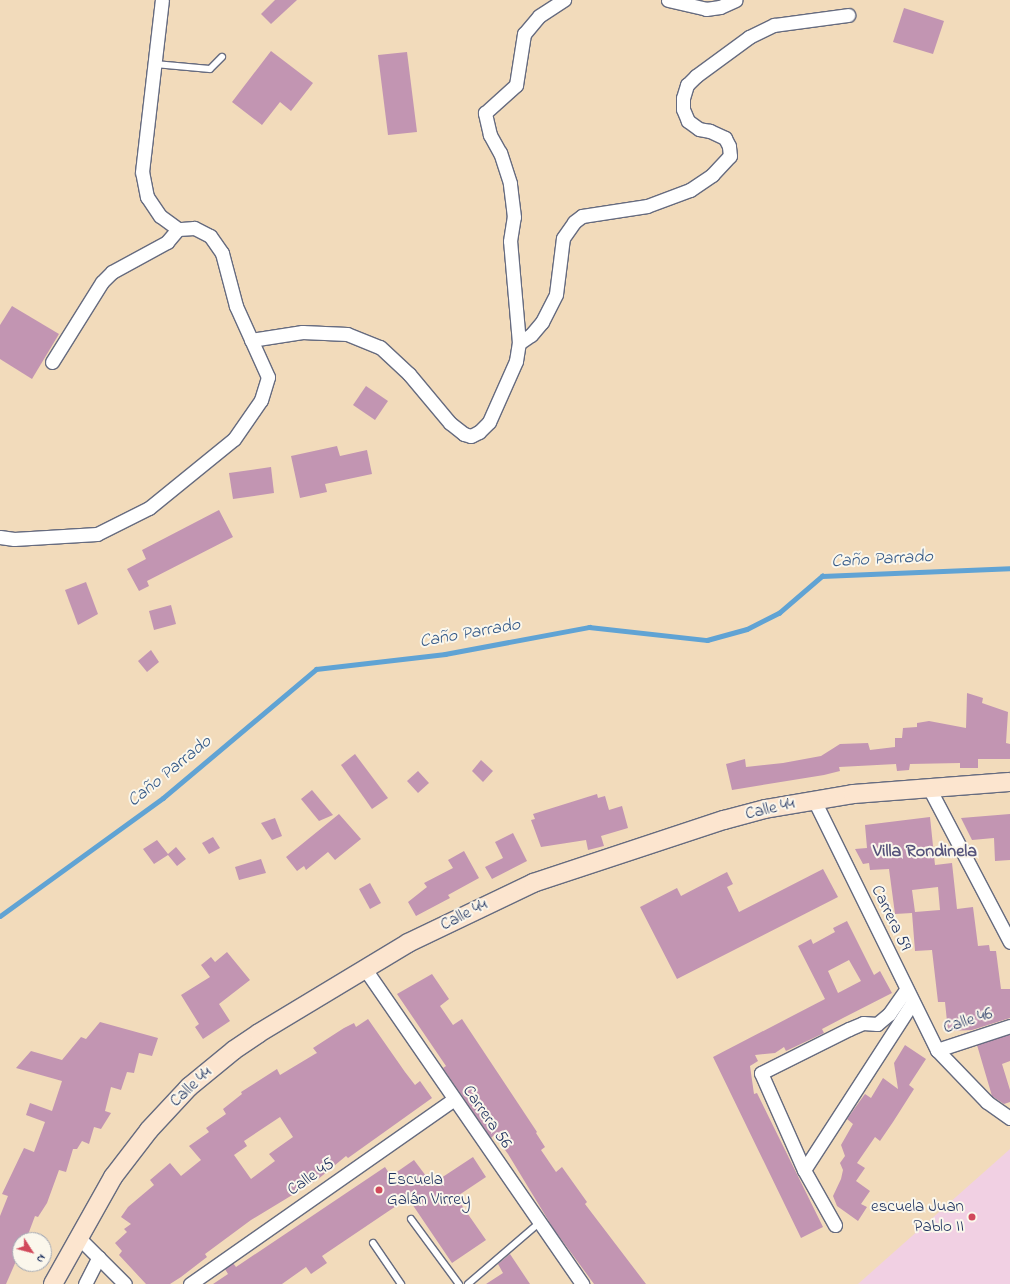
<!DOCTYPE html>
<meta charset="utf-8">
<style>
body{margin:0}
#map{position:relative;width:1010px;height:1284px;overflow:hidden;background:#f2dbbb;font-family:"Indie Flower",sans-serif}
div>[style]{position:absolute}
[style*='--x']{left:calc(var(--x)*1px);top:calc(var(--y)*1px);width:calc(var(--w)*1px);rotate:calc(var(--a)*1deg)}
.built>*{inset:0;background:#f1d0e3}
.stream>*{height:4.5px;margin:-2.25px;padding:0 2.25px;transform-origin:2.25px;border-radius:2.25px;background:#60a3d4}
.building>*{inset:0;background:#c295b2}
.roads{filter:drop-shadow(1px 0 #666b7f) drop-shadow(-1px 0 #666b7f) drop-shadow(0 1px #666b7f) drop-shadow(0 -1px #666b7f)}
.lane>*{height:6px;margin:-3px;padding:0 3px;transform-origin:3px;border-radius:3px;background:#fff}
.street>*{height:13px;margin:-6.5px;padding:0 6.5px;transform-origin:6.5px;border-radius:6.5px;background:#fff}
.secondary>*{height:18px;margin:-9px;padding:0 9px;transform-origin:9px;border-radius:9px;background:#fce5cf}
.dots>*{width:11px;height:11px;translate:-50% -50%;box-sizing:border-box;border:2px solid #fbf7ec;border-radius:50%}
span{translate:-50% -50%;white-space:nowrap;text-align:center;line-height:1.15;-webkit-text-stroke:4px #fbf7ec;paint-order:stroke}
.street-label{font-size:17px;color:#1b2f5e}
.poi-label{font-size:17px;color:#1b2f5e}
.left{translate:0 -50%;text-align:left}
.right{translate:-100% -50%;text-align:right}
.water-label{font-size:18px;color:#335887;font-style:italic}
.neighbourhood-label{font-size:18px;color:#55537b;font-weight:700}
.north{position:absolute;left:12px;top:1232px;width:40px;height:40px;box-sizing:border-box;background:#fbf7ec;border:1px solid #a1a7b3;border-radius:50%;rotate:126deg;font-size:11px;font-weight:700;line-height:16px;text-align:center;color:#1b2f5e}
.north::after{content:'';display:block;margin:auto;width:14px;height:18px;background:#d1495b;clip-path:polygon(50% 0,100% 100%,50% 72%,0 100%)}
</style>
<div id="map">
<div class="built">
<i style="clip-path:polygon(1010px 1149px,1010px 1284px,858px 1284px)"></i>
</div>
<div class="stream">
<i style="--x:0;--y:916;--w:201;--a:-35.9"></i>
<i style="--x:163;--y:798;--w:200;--a:-40.1"></i>
<i style="--x:316;--y:669;--w:130;--a:-6.6"></i>
<i style="--x:445;--y:654;--w:147;--a:-10.6"></i>
<i style="--x:589;--y:627;--w:119;--a:6.3"></i>
<i style="--x:707;--y:640;--w:41;--a:-15.4"></i>
<i style="--x:747;--y:629;--w:36;--a:-27"></i>
<i style="--x:779;--y:613;--w:57;--a:-40.7"></i>
<i style="--x:822;--y:576;--w:188;--a:-2.4"></i>
</div>
<div class="building">
<i style="clip-path:polygon(275px 0,297px 0,271px 24px,261px 14px)"></i>
<i style="clip-path:polygon(904px 8px,944px 21px,933px 54px,893px 42px)"></i>
<i style="clip-path:polygon(271px 51px,313px 83px,291px 111px,280px 102px,262px 125px,232px 102px)"></i>
<i style="clip-path:polygon(407px 52px,417px 132px,388px 135px,378px 55px)"></i>
<i style="clip-path:polygon(12px 306px,59px 334px,32px 379px,0 359px,0 325px)"></i>
<i style="clip-path:polygon(366px 386px,388px 401px,375px 420px,353px 405px)"></i>
<i style="clip-path:polygon(337px 446px,340px 456px,367px 450px,372px 474px,325px 484px,327px 492px,300px 498px,291px 456px)"></i>
<i style="clip-path:polygon(271px 467px,274px 493px,233px 499px,229px 473px)"></i>
<i style="clip-path:polygon(219px 510px,233px 537px,147px 581px,149px 586px,139px 591px,127px 569px,146px 559px,142px 550px)"></i>
<i style="clip-path:polygon(86px 582px,98px 614px,78px 625px,65px 590px)"></i>
<i style="clip-path:polygon(171px 605px,176px 624px,154px 630px,149px 611px)"></i>
<i style="clip-path:polygon(151px 650px,159px 662px,147px 672px,138px 661px)"></i>
<i style="clip-path:polygon(967px 693px,983px 698px,982px 703px,1008px 712px,1006px 743px,1010px 744px,1010px 759px,978px 759px,978px 768px,960px 768px,960px 763px,910px 764px,909px 770px,897px 771px,896px 764px,839px 767px,840px 771px,824px 775px,732px 790px,726px 764px,745px 759px,746px 767px,783px 763px,821px 756px,840px 744px,868px 743px,870px 750px,895px 747px,895px 738px,902px 738px,903px 728px,917px 727px,917px 723px,929px 721px,966px 728px)"></i>
<i style="clip-path:polygon(355px 754px,388px 798px,372px 809px,341px 765px)"></i>
<i style="clip-path:polygon(481px 760px,493px 771px,483px 782px,472px 771px)"></i>
<i style="clip-path:polygon(418px 771px,429px 783px,418px 793px,407px 781px)"></i>
<i style="clip-path:polygon(312px 790px,333px 815px,319px 821px,301px 799px)"></i>
<i style="clip-path:polygon(597px 794px,598px 798px,605px 796px,609px 810px,622px 806px,628px 828px,601px 836px,604px 846px,588px 850px,586px 840px,541px 847px,531px 820px,535px 819px,533px 814px)"></i>
<i style="clip-path:polygon(339px 814px,361px 839px,335px 860px,328px 852px,306px 870px,304px 866px,297px 871px,286px 857px)"></i>
<i style="clip-path:polygon(1010px 814px,1010px 860px,995px 861px,994px 838px,972px 840px,961px 818px)"></i>
<i style="clip-path:polygon(evenodd,930px 817px,935px 865px,952px 863px,957px 909px,973px 907px,978px 946px,989px 945px,990px 951px,996px 951px,1001px 989px,1010px 989px,1010px 1018px,972px 1030px,948px 1031px,945px 1002px,938px 1002px,932px 950px,915px 951px,912px 913px,895px 914px,889px 869px,870px 870px,869px 863px,863px 864px,855px 849px,867px 848px,865px 825px,930px 817px,938px 887px,940px 910px,915px 912px,912px 890px,938px 887px)"></i>
<i style="clip-path:polygon(275px 818px,282px 836px,272px 840px,261px 823px)"></i>
<i style="clip-path:polygon(513px 833px,527px 861px,492px 879px,485px 867px,503px 858px,495px 842px)"></i>
<i style="clip-path:polygon(213px 837px,220px 848px,209px 854px,202px 843px)"></i>
<i style="clip-path:polygon(157px 840px,168px 854px,176px 847px,186px 859px,177px 866px,168px 855px,154px 864px,143px 849px)"></i>
<i style="clip-path:polygon(464px 851px,479px 878px,448px 895px,450px 898px,416px 916px,408px 902px,427px 887px,424px 883px,453px 868px,448px 860px)"></i>
<i style="clip-path:polygon(261px 859px,266px 873px,239px 880px,235px 867px)"></i>
<i style="clip-path:polygon(823px 869px,838px 897px,677px 979px,640px 907px,677px 888px,681px 896px,727px 872px,733px 884px,727px 887px,739px 912px)"></i>
<i style="clip-path:polygon(370px 883px,381px 903px,370px 909px,359px 889px)"></i>
<i style="clip-path:polygon(evenodd,847px 921px,874px 975px,880px 971px,892px 993px,843px 1018px,822px 1029px,824px 1033px,786px 1051px,784px 1047px,775px 1053px,755px 1055px,758px 1061px,750px 1066px,754px 1094px,757px 1093px,823px 1227px,801px 1238px,713px 1057px,825px 999px,798px 946px,811px 939px,813px 944px,835px 932px,833px 928px,847px 921px,849px 960px,861px 981px,838px 993px,828px 971px,849px 960px)"></i>
<i style="clip-path:polygon(227px 952px,250px 980px,219px 1004px,230px 1021px,203px 1039px,195px 1027px,199px 1024px,181px 995px,210px 977px,201px 965px,211px 957px,215px 962px)"></i>
<i style="clip-path:polygon(432px 974px,449px 999px,440px 1006px,453px 1025px,462px 1019px,537px 1132px,536px 1133px,545px 1147px,541px 1150px,556px 1172px,562px 1167px,587px 1202px,585px 1204px,646px 1284px,594px 1284px,553px 1228px,508px 1154px,494px 1135px,491px 1138px,443px 1068px,446px 1066px,397px 994px)"></i>
<i style="clip-path:polygon(evenodd,368px 1019px,405px 1072px,415px 1085px,420px 1081px,432px 1098px,348px 1158px,346px 1156px,317px 1180px,251px 1220px,205px 1254px,207px 1257px,181px 1277px,170px 1284px,146px 1284px,119px 1255px,122px 1251px,115px 1243px,127px 1232px,124px 1229px,131px 1224px,121px 1217px,128px 1207px,154px 1185px,150px 1180px,170px 1163px,181px 1176px,201px 1160px,189px 1146px,209px 1132px,206px 1128px,226px 1114px,223px 1109px,242px 1094px,241px 1092px,277px 1069px,280px 1075px,315px 1054px,317px 1053px,313px 1048px,344px 1028px,354px 1023px,356px 1027px,368px 1019px,280px 1117px,293px 1137px,269px 1154px,275px 1161px,251px 1179px,234px 1155px,247px 1146px,244px 1141px,280px 1117px)"></i>
<i style="clip-path:polygon(100px 1022px,158px 1038px,152px 1056px,139px 1053px,134px 1073px,127px 1072px,121px 1090px,111px 1087px,105px 1111px,111px 1113px,101px 1129px,94px 1127px,89px 1144px,82px 1141px,77px 1149px,73px 1149px,66px 1172px,59px 1170px,47px 1203px,38px 1217px,35px 1216px,26px 1240px,20px 1240px,20px 1252px,6px 1284px,0 1284px,0 1216px,8px 1196px,2px 1194px,24px 1148px,34px 1152px,45px 1122px,26px 1115px,30px 1103px,52px 1111px,62px 1081px,16px 1068px,31px 1051px,62px 1060px,81px 1037px,86px 1039px)"></i>
<i style="clip-path:polygon(1010px 1034px,1010px 1061px,1002px 1064px,1010px 1090px,1010px 1102px,1004px 1104px,992px 1096px,977px 1045px)"></i>
<i style="clip-path:polygon(905px 1045px,926px 1059px,909px 1085px,914px 1089px,893px 1122px,880px 1141px,875px 1137px,857px 1163px,865px 1168px,856px 1181px,870px 1191px,861px 1204px,867px 1207px,858px 1221px,837px 1206px,833px 1196px,841px 1179px,843px 1170px,840px 1163px,845px 1156px,841px 1145px,853px 1124px,847px 1119px,865px 1094px,871px 1098px,883px 1078px,898px 1089px,894px 1063px)"></i>
<i style="clip-path:polygon(473px 1157px,486px 1177px,456px 1197px,486px 1240px,452px 1263px,408px 1198px,322px 1256px,327px 1263px,311px 1274px,306px 1267px,282px 1284px,213px 1284px,228px 1274px,225px 1269px,233px 1263px,236px 1267px,385px 1167px,391px 1176px,414px 1160px,432px 1184px)"></i>
<i style="clip-path:polygon(510px 1254px,530px 1284px,486px 1284px,503px 1273px,498px 1264px)"></i>
</div>
<div class="roads">
<div class="lane">
<i style="--x:155;--y:64;--w:55;--a:5.2"></i>
<i style="--x:210;--y:69;--w:17;--a:-45"></i>
<i style="--x:411;--y:1219;--w:81;--a:53.6"></i>
<i style="--x:373;--y:1243;--w:50;--a:55.7"></i>
<i style="--x:468;--y:1284;--w:94;--a:-40.7"></i>
</div>
<div class="street">
<i style="--x:668;--y:0;--w:39;--a:13"></i>
<i style="--x:706;--y:9;--w:14;--a:-8"></i>
<i style="--x:720;--y:7;--w:17;--a:-24"></i>
<i style="--x:251;--y:340;--w:52;--a:-8.9"></i>
<i style="--x:302;--y:332;--w:45;--a:2.5"></i>
<i style="--x:347;--y:334;--w:35;--a:22"></i>
<i style="--x:380;--y:347;--w:40;--a:43"></i>
<i style="--x:409;--y:374;--w:64;--a:50.1"></i>
<i style="--x:450;--y:423;--w:18;--a:38"></i>
<i style="--x:464;--y:434;--w:7;--a:16"></i>
<i style="--x:471;--y:436;--w:9;--a:-27"></i>
<i style="--x:479;--y:432;--w:14;--a:-45"></i>
<i style="--x:489;--y:422;--w:67;--a:-66.1"></i>
<i style="--x:516;--y:361;--w:18;--a:-81"></i>
<i style="--x:519;--y:343;--w:102;--a:-95"></i>
<i style="--x:510;--y:241;--w:24;--a:-81"></i>
<i style="--x:514;--y:217;--w:34;--a:-97"></i>
<i style="--x:510;--y:183;--w:32;--a:-108"></i>
<i style="--x:500;--y:153;--w:21;--a:-119"></i>
<i style="--x:490;--y:135;--w:23;--a:-103"></i>
<i style="--x:485;--y:113;--w:42;--a:-42.1"></i>
<i style="--x:516;--y:85;--w:52;--a:-81.1"></i>
<i style="--x:524;--y:34;--w:23;--a:-50"></i>
<i style="--x:539;--y:16;--w:30;--a:-33"></i>
<i style="--x:519;--y:343;--w:14;--a:-34"></i>
<i style="--x:531;--y:335;--w:17;--a:-50"></i>
<i style="--x:542;--y:322;--w:31;--a:-63"></i>
<i style="--x:556;--y:294;--w:56;--a:-82.9"></i>
<i style="--x:563;--y:238;--w:19;--a:-55"></i>
<i style="--x:574;--y:222;--w:10;--a:-37"></i>
<i style="--x:582;--y:216;--w:66;--a:-8.7"></i>
<i style="--x:647;--y:206;--w:46;--a:-20.4"></i>
<i style="--x:690;--y:190;--w:27;--a:-34"></i>
<i style="--x:712;--y:175;--w:26;--a:-47"></i>
<i style="--x:730;--y:156;--w:10;--a:-96"></i>
<i style="--x:729;--y:146;--w:9;--a:-117"></i>
<i style="--x:725;--y:138;--w:17;--a:-155"></i>
<i style="--x:710;--y:131;--w:11;--a:-170"></i>
<i style="--x:699;--y:129;--w:14;--a:-144"></i>
<i style="--x:688;--y:121;--w:13;--a:-113"></i>
<i style="--x:683;--y:109;--w:11;--a:-90"></i>
<i style="--x:683;--y:98;--w:14;--a:-73"></i>
<i style="--x:687;--y:85;--w:13;--a:-45"></i>
<i style="--x:696;--y:76;--w:66;--a:-36.3"></i>
<i style="--x:749;--y:37;--w:28;--a:-26"></i>
<i style="--x:774;--y:25;--w:75;--a:-7.7"></i>
<i style="--x:52;--y:362;--w:94;--a:-58"></i>
<i style="--x:102;--y:282;--w:14;--a:-45"></i>
<i style="--x:112;--y:272;--w:63;--a:-28.6"></i>
<i style="--x:167;--y:242;--w:17;--a:-50"></i>
<i style="--x:0;--y:537;--w:14;--a:8"></i>
<i style="--x:14;--y:539;--w:83;--a:-3.4"></i>
<i style="--x:97;--y:534;--w:58;--a:-26.6"></i>
<i style="--x:149;--y:508;--w:109;--a:-39.1"></i>
<i style="--x:234;--y:439;--w:47;--a:-55.3"></i>
<i style="--x:261;--y:400;--w:24;--a:-73"></i>
<i style="--x:268;--y:377;--w:78;--a:-114.3"></i>
<i style="--x:236;--y:306;--w:55;--a:-104.8"></i>
<i style="--x:222;--y:253;--w:21;--a:-125"></i>
<i style="--x:210;--y:236;--w:18;--a:-153"></i>
<i style="--x:194;--y:228;--w:16;--a:176"></i>
<i style="--x:178;--y:229;--w:22;--a:-144"></i>
<i style="--x:160;--y:216;--w:23;--a:-124"></i>
<i style="--x:147;--y:197;--w:25;--a:-101"></i>
<i style="--x:142;--y:172;--w:173;--a:-83.4"></i>
<i style="--x:928;--y:786;--w:176;--a:62.3"></i>
<i style="--x:814;--y:800;--w:279;--a:63.8"></i>
<i style="--x:937;--y:1050;--w:72;--a:46.1"></i>
<i style="--x:987;--y:1102;--w:28;--a:35"></i>
<i style="--x:365;--y:969;--w:383;--a:55.4"></i>
<i style="--x:937;--y:1050;--w:77;--a:-18.2"></i>
<i style="--x:804;--y:1170;--w:199;--a:-57.1"></i>
<i style="--x:835;--y:1225;--w:63;--a:-119.4"></i>
<i style="--x:804;--y:1170;--w:106;--a:-113.9"></i>
<i style="--x:761;--y:1073;--w:98;--a:-26.6"></i>
<i style="--x:849;--y:1029;--w:15;--a:-23"></i>
<i style="--x:863;--y:1023;--w:14;--a:4"></i>
<i style="--x:877;--y:1024;--w:16;--a:-40"></i>
<i style="--x:889;--y:1014;--w:29;--a:-55"></i>
<i style="--x:78;--y:1237;--w:66;--a:45"></i>
<i style="--x:85;--y:1284;--w:30;--a:-63"></i>
<i style="--x:190;--y:1284;--w:321;--a:-35"></i>
</div>
<div class="secondary">
<i style="--x:53;--y:1284;--w:123;--a:-60.7"></i>
<i style="--x:113;--y:1177;--w:59;--a:-52.5"></i>
<i style="--x:149;--y:1130;--w:59;--a:-47.1"></i>
<i style="--x:189;--y:1087;--w:58;--a:-39.4"></i>
<i style="--x:234;--y:1050;--w:30;--a:-34"></i>
<i style="--x:259;--y:1033;--w:174;--a:-31.1"></i>
<i style="--x:408;--y:943;--w:139;--a:-25.6"></i>
<i style="--x:533;--y:883;--w:201;--a:-18.3"></i>
<i style="--x:724;--y:820;--w:42;--a:-15"></i>
<i style="--x:765;--y:809;--w:89;--a:-9.7"></i>
<i style="--x:853;--y:794;--w:157;--a:-4.4"></i>
</div>
</div>
<div class="dots">
<i style="left:379px;top:1190px;background:#d1495b"></i>
<i style="left:972px;top:1217px;background:#d1495b"></i>
</div>
<div class="street-label">
<span style="left:770px;top:809px;rotate:-13deg">Calle 44</span>
<span style="left:464px;top:915px;rotate:-27deg">Calle 44</span>
<span style="left:891px;top:918px;rotate:64deg">Carrera 59</span>
<span style="left:968px;top:1021px;rotate:-18deg">Calle 46</span>
<span style="left:191px;top:1087px;rotate:-43deg">Calle 44</span>
<span style="left:487px;top:1117px;rotate:55deg">Carrera 56</span>
<span style="left:311px;top:1177px;rotate:-35deg">Calle 45</span>
</div>
<div class="poi-label">
<span class="left" style="left:387px;top:1190px">Escuela<br>Galán Virrey</span>
<span class="right" style="left:964px;top:1217px">escuela Juan<br>Pablo II</span>
</div>
<div class="water-label">
<span style="left:882px;top:560px;rotate:-3deg">Caño Parrado</span>
<span style="left:470px;top:634px;rotate:-10deg">Caño Parrado</span>
<span style="left:170px;top:772px;rotate:-39deg">Caño Parrado</span>
</div>
<div class="neighbourhood-label">
<span style="left:925px;top:852px">Villa Rondinela</span>
</div>
<div class="north">N</div>
</div>
